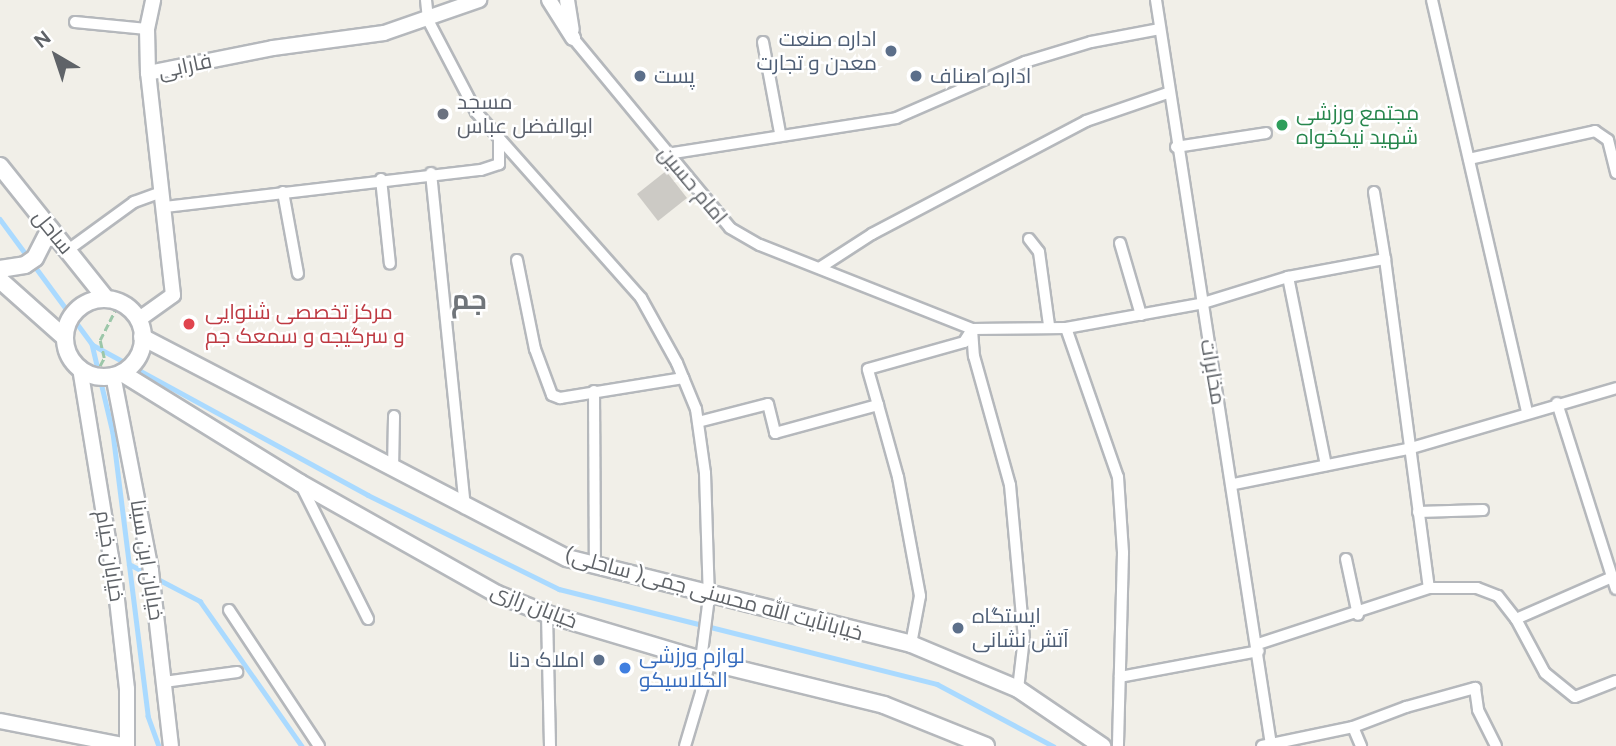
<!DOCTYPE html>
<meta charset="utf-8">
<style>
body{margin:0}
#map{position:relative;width:1616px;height:746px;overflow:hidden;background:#f1efe8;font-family:Figtree,Cairo,sans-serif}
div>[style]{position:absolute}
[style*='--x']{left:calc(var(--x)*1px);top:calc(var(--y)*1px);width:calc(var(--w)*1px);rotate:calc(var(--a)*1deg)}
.stream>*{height:4.5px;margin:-2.25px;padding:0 2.25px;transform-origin:2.25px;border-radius:2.25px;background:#aadaff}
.building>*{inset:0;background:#cccac5}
.path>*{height:2.5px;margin-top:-1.25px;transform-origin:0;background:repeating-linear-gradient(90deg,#9cc7a9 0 7px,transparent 0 10.5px)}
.roads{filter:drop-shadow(2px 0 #b5b8bc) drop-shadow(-2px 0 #b5b8bc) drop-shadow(0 2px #b5b8bc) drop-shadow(0 -2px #b5b8bc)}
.minor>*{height:10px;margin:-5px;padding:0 5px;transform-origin:5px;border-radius:5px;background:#fff}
.tertiary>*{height:14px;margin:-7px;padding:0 7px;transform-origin:7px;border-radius:7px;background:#fff}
.secondary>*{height:16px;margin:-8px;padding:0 8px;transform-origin:8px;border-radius:8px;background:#fff}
.secondary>.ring{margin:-8px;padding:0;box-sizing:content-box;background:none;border:16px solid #fff;border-radius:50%}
.dots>*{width:19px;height:19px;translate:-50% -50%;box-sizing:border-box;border:4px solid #fff;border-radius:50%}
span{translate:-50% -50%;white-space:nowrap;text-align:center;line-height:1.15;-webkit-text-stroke:5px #fff;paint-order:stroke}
.service-label{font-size:21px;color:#4e5e75}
.right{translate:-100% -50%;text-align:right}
.left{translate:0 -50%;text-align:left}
.street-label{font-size:21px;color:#5f6368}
.worship-label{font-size:21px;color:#5b616d}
.leisure-label{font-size:21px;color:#27864d}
.health-label{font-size:21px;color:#be3a42}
.shop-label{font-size:21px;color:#366cbe}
.district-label{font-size:28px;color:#70757a;font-weight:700}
.north{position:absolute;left:21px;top:21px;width:70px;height:70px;-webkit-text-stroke:5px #fff;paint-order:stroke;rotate:321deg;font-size:19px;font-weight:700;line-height:28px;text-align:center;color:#5f6368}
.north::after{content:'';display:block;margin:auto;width:24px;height:32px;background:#5f6368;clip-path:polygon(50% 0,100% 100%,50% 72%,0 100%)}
</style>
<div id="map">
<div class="stream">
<i style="--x:0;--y:219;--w:157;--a:53.6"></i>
<i style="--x:93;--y:345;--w:313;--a:28.6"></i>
<i style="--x:368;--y:495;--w:213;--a:26.2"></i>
<i style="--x:559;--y:589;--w:390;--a:14.1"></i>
<i style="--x:937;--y:684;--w:132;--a:28.1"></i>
<i style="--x:92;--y:344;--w:91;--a:76.7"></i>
<i style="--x:113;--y:433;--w:285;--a:82.9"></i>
<i style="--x:148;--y:716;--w:32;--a:70"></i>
<i style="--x:129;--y:564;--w:22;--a:27"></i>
<i style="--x:156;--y:578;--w:50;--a:27.6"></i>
<i style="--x:200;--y:601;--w:177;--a:54.9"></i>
</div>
<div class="building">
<i style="clip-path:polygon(666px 171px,687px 198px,658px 221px,637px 194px)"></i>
</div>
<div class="path">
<i style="--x:95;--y:375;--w:19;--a:-62"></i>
<i style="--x:104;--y:358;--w:18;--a:-103"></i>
<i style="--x:100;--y:340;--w:33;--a:-63"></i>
</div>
<div class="roads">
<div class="minor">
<i style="--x:426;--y:0;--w:20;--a:84"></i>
<i style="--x:428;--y:20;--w:104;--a:62.4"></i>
<i style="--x:476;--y:112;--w:249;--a:48.4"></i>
<i style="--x:641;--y:298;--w:74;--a:61"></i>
<i style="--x:677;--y:363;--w:50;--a:67.6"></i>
<i style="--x:696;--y:409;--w:65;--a:82"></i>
<i style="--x:705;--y:473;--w:124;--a:88.2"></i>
<i style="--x:709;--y:597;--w:64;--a:97.2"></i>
<i style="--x:1156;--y:0;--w:754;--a:81.22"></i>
<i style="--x:1432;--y:0;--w:423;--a:77"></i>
<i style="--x:75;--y:22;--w:72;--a:5.6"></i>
<i style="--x:573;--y:38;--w:246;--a:50.4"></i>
<i style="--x:730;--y:228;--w:34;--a:30"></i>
<i style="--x:760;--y:245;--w:228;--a:21.6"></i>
<i style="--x:972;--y:329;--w:94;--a:-0.6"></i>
<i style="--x:1066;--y:328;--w:136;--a:-10.2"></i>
<i style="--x:1200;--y:304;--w:92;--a:-17.1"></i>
<i style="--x:1288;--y:277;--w:99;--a:-10.5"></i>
<i style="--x:1385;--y:259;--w:332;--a:82.4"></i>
<i style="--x:763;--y:42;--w:93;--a:79.4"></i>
<i style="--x:1176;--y:147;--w:91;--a:-8.8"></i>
<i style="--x:667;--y:154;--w:232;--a:-8.9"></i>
<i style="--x:896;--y:118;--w:141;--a:-23.5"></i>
<i style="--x:1025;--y:62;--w:69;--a:-16.9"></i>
<i style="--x:1091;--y:42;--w:70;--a:-10.7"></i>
<i style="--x:1469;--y:159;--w:129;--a:-12.5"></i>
<i style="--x:1595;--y:131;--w:16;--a:35"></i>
<i style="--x:1608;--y:140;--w:34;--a:76"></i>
<i style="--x:431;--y:173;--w:337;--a:84.2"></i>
<i style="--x:381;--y:179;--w:85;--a:84"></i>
<i style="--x:283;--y:192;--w:83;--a:79.6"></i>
<i style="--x:1374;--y:192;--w:68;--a:80.7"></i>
<i style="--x:165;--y:207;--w:318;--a:-6.7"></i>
<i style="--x:481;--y:170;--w:19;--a:-18"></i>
<i style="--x:499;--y:164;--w:27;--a:-90"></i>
<i style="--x:1029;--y:239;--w:16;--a:52"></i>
<i style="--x:1039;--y:252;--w:74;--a:82.2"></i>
<i style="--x:1120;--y:243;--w:75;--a:73.7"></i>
<i style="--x:68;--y:250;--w:82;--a:-36"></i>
<i style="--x:134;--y:202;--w:30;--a:-20"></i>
<i style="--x:517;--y:260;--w:91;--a:78.6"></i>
<i style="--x:535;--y:349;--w:49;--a:69.7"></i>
<i style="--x:552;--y:395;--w:9;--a:21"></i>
<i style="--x:560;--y:398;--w:125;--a:-9.2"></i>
<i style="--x:821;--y:267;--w:61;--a:-32.9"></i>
<i style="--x:872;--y:234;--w:242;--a:-27.8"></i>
<i style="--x:1086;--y:121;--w:87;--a:-18.9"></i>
<i style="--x:1288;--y:277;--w:192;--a:78.6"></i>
<i style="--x:1066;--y:328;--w:158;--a:70.8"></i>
<i style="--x:1118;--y:477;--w:76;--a:86.2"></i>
<i style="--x:1123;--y:553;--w:193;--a:91.5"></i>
<i style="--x:972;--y:329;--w:27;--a:86"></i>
<i style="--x:974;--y:356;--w:134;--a:74.4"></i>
<i style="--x:1010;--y:485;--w:154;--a:84.8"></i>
<i style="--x:1024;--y:638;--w:51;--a:96.7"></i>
<i style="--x:594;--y:391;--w:175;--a:89.7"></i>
<i style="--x:1557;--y:403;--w:195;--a:72.4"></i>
<i style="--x:878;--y:405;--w:37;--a:-106"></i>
<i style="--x:868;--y:369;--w:100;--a:-15.7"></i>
<i style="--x:964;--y:342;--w:15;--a:-58"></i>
<i style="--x:698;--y:422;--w:72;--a:-14.4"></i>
<i style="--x:768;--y:404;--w:30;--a:76"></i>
<i style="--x:775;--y:433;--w:107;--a:-15.2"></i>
<i style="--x:878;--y:405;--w:75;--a:74.5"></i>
<i style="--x:898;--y:477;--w:121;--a:79.5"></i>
<i style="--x:920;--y:596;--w:49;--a:100.6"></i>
<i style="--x:393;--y:470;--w:54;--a:-88.9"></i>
<i style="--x:300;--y:483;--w:152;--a:63.4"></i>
<i style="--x:1234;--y:484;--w:177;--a:-11.4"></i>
<i style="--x:1408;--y:449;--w:217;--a:-16.3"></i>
<i style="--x:1418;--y:512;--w:65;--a:-1.8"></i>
<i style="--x:1346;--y:559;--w:57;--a:77.9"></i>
<i style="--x:229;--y:610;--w:163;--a:56.5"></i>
<i style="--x:547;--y:614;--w:132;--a:88.7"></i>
<i style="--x:1516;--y:619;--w:61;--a:61.8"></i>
<i style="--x:1545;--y:673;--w:38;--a:39"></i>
<i style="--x:1575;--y:697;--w:44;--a:-21.3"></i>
<i style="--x:1258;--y:644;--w:180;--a:-18.1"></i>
<i style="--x:1429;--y:588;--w:48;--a:0"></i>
<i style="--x:1477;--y:588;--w:22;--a:21"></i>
<i style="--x:1498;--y:596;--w:29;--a:52"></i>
<i style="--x:1516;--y:619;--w:105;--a:-23.6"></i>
<i style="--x:1120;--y:677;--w:141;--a:-10.6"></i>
<i style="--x:164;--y:682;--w:74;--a:-7.8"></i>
<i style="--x:1353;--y:727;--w:21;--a:67"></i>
<i style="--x:685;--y:746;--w:88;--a:-73.4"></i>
<i style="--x:1262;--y:746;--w:93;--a:-11.8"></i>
<i style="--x:1353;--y:727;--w:57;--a:-20.7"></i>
<i style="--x:1406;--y:707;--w:72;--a:-15.4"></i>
<i style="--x:1475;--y:688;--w:22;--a:82"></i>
<i style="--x:1478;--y:710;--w:40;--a:63.4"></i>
</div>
<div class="tertiary">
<i style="--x:549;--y:0;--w:45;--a:57.7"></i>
<i style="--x:567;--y:0;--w:30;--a:81"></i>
<i style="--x:148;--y:73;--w:127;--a:-11.3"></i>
<i style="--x:273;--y:48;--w:112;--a:-7.7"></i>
<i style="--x:384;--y:33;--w:101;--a:-19.2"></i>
<i style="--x:138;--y:320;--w:43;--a:-35.5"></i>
<i style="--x:173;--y:295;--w:223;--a:-96.4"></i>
<i style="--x:148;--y:73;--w:44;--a:-91.3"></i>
<i style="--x:147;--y:29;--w:30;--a:-78"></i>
<i style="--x:80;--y:368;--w:217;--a:80.7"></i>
<i style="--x:115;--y:582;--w:108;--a:83.6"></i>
<i style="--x:127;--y:689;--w:57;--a:90"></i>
<i style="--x:113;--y:375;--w:200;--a:79"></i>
<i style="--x:151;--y:571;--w:176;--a:83.5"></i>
<i style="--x:0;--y:721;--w:129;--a:11.1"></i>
</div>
<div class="secondary">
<i style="--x:0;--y:166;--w:170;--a:51.4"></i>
<i style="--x:0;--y:269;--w:25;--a:-9"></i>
<i style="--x:25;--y:265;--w:12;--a:-35"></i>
<i style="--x:35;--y:258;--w:33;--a:-63"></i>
<i style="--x:0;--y:280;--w:87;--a:41.7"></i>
<i class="ring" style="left:65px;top:299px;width:62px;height:62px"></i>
<i style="--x:142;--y:337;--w:479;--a:27.5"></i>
<i style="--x:567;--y:558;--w:355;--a:14"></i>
<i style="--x:911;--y:644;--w:116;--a:22.8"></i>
<i style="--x:1018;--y:689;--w:102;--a:34.2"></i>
<i style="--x:122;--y:373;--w:209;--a:31.7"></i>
<i style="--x:300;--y:483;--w:226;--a:29.4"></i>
<i style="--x:497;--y:594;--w:54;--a:21.8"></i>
<i style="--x:547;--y:614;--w:161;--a:16.6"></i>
<i style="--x:701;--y:660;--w:188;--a:13.8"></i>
<i style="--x:884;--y:705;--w:110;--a:21.9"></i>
</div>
</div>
<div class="dots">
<i style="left:891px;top:51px;background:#5c6f8a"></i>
<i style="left:640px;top:76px;background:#5c6f8a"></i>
<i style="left:916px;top:76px;background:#5c6f8a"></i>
<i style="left:443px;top:114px;background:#6b7280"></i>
<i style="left:1282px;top:125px;background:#2e9e5b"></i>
<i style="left:189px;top:324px;background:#e0444e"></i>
<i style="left:958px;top:628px;background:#5c6f8a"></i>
<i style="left:599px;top:660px;background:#5c6f8a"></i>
<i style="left:625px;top:668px;background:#3f7fe0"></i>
</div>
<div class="service-label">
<span class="right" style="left:877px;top:51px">اداره صنعت<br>معدن و تجارت</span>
<span class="left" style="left:654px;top:76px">پست</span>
<span class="left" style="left:930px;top:76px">اداره اصناف</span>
<span class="left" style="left:972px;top:628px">ایستگاه<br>آتش نشانی</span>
<span class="right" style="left:585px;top:660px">املاک دنا</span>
</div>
<div class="street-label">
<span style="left:185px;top:66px;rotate:-12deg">فارابی</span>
<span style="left:693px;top:185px;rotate:50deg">امام حسین</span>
<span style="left:53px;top:232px;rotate:51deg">ساحل</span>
<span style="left:1213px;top:372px;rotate:80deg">مخابرات</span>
<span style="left:110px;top:556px;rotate:81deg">خیابان خیام</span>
<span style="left:147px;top:560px;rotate:81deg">خیابان ابن سینا</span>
<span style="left:714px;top:594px;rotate:15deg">خیابانآیت الله محسنی جمی( ساحلی)</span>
<span style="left:534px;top:606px;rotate:21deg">خیابان رازی</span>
</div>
<div class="worship-label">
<span class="left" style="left:457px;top:114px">مسجد<br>ابوالفضل عباس</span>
</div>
<div class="leisure-label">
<span class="left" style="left:1296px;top:125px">مجتمع ورزشی<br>شهید نیکخواه</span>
</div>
<div class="health-label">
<span class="left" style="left:205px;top:324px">مرکز تخصصی شنوایی<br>و سرگیجه و سمعک جم</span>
</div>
<div class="shop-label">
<span class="left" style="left:639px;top:668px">لوازم ورزشی<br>الکلاسیکو</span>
</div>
<div class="district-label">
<span style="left:469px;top:299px">جم</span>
</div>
<div class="north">N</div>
</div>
